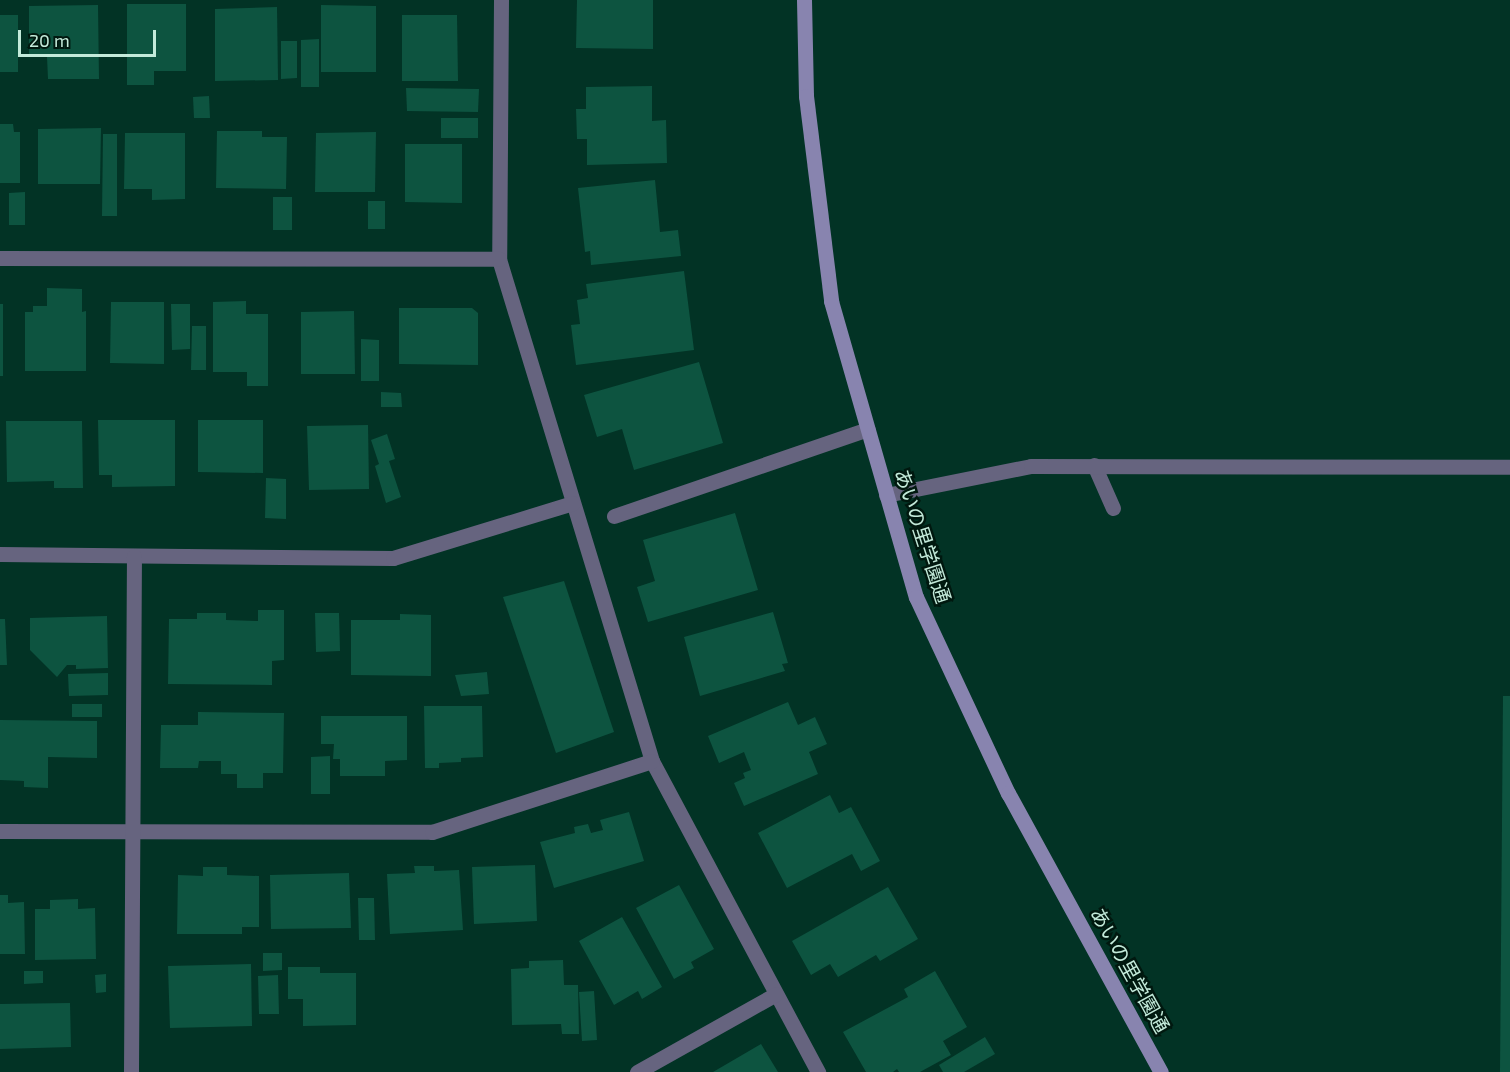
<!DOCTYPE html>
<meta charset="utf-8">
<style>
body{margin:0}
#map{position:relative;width:1510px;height:1072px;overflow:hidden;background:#023325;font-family:"Exo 2","Noto Sans JP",sans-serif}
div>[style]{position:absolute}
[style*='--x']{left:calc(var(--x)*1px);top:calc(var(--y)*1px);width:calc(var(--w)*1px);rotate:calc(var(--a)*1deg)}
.building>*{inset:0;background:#0d5440}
.lane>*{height:15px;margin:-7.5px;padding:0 7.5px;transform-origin:7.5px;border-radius:7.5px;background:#66647f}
.street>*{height:15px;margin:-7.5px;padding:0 7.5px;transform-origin:7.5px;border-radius:7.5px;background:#66647f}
.secondary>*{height:15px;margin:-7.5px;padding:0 7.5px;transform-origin:7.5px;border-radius:7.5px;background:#8884af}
span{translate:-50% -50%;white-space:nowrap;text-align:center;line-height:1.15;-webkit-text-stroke:5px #00180f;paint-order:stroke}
.street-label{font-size:20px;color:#c3eada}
.scale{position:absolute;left:18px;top:30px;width:138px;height:27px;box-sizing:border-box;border:3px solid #c3eada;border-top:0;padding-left:8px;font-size:18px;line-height:21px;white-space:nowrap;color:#c3eada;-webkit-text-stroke:4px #00180f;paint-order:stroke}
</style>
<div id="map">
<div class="building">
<i style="clip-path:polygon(577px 0,653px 0,653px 49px,576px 48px)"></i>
<i style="clip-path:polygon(127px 4px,186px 4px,186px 71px,154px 71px,154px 85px,127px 85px)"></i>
<i style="clip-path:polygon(98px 5px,99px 79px,48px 79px,47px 57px,29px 57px,29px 6px)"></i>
<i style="clip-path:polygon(321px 5px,376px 6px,376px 72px,321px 72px)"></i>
<i style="clip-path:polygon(277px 7px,278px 80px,215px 81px,215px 9px)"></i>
<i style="clip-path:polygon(0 15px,18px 15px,18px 72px,0 72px)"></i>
<i style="clip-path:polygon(402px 15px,457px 15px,458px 81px,402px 81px)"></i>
<i style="clip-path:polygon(319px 39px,319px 87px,301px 87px,301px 40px)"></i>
<i style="clip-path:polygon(281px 41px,297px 41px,297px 78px,281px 79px)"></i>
<i style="clip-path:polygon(652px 86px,652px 121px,666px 120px,667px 163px,587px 165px,587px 139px,577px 139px,576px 109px,586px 109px,586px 87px)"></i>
<i style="clip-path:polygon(406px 88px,479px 89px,478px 112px,407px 111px)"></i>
<i style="clip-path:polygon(209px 96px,210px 118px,194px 118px,193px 97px)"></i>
<i style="clip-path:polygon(441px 118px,478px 118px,478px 138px,441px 138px)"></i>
<i style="clip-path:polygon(0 124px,13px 124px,14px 132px,20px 132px,20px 183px,0 183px)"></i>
<i style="clip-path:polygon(101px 128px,100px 184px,38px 184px,38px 129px)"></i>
<i style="clip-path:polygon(217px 131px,262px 131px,262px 137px,287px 137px,286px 189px,216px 188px)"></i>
<i style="clip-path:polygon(376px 132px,375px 192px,315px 192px,316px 133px)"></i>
<i style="clip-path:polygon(125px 133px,185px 133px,185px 199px,152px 200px,152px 189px,124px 189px)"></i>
<i style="clip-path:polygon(103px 134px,117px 134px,117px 216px,102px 216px)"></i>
<i style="clip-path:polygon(405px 144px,462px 144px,462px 203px,405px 202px)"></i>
<i style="clip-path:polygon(655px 180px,660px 232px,678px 230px,681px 256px,591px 265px,590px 251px,585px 252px,578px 188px)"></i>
<i style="clip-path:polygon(25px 192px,25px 225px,9px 225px,9px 193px)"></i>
<i style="clip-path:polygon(273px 197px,292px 197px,292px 230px,273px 230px)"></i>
<i style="clip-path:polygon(368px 201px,385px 201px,385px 229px,368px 229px)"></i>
<i style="clip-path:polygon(684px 271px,694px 350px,576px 365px,571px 325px,580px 324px,577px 300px,588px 298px,586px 284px)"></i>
<i style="clip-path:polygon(47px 288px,82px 289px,82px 312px,86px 311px,86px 371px,25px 371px,25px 312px,33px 312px,33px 306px,47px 306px)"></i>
<i style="clip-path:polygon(246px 301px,246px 314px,268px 314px,268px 386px,247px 386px,247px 372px,213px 372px,213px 302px)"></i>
<i style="clip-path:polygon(111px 302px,164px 302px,164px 364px,110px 363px)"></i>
<i style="clip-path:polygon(0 304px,3px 304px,3px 376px,0 376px)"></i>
<i style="clip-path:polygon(171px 304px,190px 304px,190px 349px,172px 350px)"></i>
<i style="clip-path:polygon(399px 308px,472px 308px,478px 313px,478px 365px,399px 364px)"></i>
<i style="clip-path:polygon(354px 311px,355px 374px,301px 374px,301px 312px)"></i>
<i style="clip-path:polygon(192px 326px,206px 326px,206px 370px,191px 370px)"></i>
<i style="clip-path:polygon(361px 339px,379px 340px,379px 381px,361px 381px)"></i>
<i style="clip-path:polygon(699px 362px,723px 443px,634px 470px,622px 429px,597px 437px,584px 395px)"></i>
<i style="clip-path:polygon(381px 392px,401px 393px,402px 407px,381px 407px)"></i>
<i style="clip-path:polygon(98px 420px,175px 420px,175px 486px,112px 487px,112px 475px,99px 475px)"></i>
<i style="clip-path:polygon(198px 420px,263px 420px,263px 473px,198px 472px)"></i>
<i style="clip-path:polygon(6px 421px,82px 421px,83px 488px,54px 488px,54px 481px,7px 482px)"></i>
<i style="clip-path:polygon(368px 425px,369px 489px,309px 490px,307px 426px)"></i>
<i style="clip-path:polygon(387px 434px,395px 459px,389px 461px,401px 497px,386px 503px,375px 466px,379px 464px,371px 440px)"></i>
<i style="clip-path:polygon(266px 478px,286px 479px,286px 519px,265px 518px)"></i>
<i style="clip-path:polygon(735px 513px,758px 590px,648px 622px,637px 587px,655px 581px,643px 540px)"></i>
<i style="clip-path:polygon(564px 581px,614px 732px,556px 753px,503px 597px)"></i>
<i style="clip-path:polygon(258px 610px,284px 610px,284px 660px,272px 661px,272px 685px,168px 684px,169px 619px,197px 619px,197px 613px,226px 613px,226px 620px,258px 621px)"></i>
<i style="clip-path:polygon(773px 612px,788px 663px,782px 664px,785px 671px,700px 696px,684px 637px)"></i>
<i style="clip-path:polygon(315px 613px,339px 613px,340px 651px,316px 652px)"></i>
<i style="clip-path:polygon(400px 614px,431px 615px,431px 676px,351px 675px,351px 620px,400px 620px)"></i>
<i style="clip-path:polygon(107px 616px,108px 668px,76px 669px,76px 665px,67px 665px,57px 677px,30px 650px,30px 618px)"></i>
<i style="clip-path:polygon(0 619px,5px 619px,7px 665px,0 665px)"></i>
<i style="clip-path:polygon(487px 672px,489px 694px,461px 696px,455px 675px)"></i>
<i style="clip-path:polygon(108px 673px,108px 695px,69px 696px,68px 674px)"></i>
<i style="clip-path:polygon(1503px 696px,1510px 696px,1510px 1072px,1500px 1072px)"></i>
<i style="clip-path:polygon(788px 702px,798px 725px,815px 717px,827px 744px,809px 752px,818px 774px,744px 806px,734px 783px,745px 778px,743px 773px,751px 770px,744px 752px,719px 763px,708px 736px)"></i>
<i style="clip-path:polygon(72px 704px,102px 704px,102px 717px,72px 717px)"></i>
<i style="clip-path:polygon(424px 706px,482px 706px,483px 757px,461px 758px,461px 762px,439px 763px,439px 768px,425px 768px)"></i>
<i style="clip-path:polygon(198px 712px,284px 713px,283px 773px,263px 773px,263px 788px,237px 788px,237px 774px,221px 774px,221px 761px,199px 761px,198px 768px,160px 768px,161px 725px,198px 725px)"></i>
<i style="clip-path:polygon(321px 716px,407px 716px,407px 760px,385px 761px,385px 776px,340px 776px,340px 759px,333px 759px,334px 744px,321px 744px)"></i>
<i style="clip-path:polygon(0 720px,97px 721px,97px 758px,48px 757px,48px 788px,24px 787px,24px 781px,0 780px)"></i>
<i style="clip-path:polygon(330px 756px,330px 794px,311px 794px,311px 757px)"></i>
<i style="clip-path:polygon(830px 795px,839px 813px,851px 807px,880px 861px,861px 871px,852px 854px,787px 888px,758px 833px)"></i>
<i style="clip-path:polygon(629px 812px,644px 861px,554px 888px,540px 842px,575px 833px,574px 827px,588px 824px,591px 833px,603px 830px,600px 820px)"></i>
<i style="clip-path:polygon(535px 865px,537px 921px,474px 924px,472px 867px)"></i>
<i style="clip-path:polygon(414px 866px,434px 866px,434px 871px,459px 870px,463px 930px,390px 934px,387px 874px,415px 873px)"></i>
<i style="clip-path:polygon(203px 867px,227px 867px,227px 875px,259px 876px,259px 927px,242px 927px,242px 934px,177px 934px,178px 875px,203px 876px)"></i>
<i style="clip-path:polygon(349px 873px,351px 928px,271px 929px,270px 875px)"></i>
<i style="clip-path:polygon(679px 885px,714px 949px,691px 962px,694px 968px,674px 979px,636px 908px)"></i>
<i style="clip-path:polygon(888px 887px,918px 939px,880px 961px,876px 955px,838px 977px,830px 964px,811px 975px,792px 941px)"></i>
<i style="clip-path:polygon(0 895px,8px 895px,8px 903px,24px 902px,25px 954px,0 954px)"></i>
<i style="clip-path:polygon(358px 898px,374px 898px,375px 940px,359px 940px)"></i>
<i style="clip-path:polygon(78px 899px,78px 909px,95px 908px,96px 959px,35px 960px,35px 909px,50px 909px,50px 900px)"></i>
<i style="clip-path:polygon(622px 917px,662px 987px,642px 999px,638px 991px,614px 1005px,579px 941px)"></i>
<i style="clip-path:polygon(263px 953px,282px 953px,282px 970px,263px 971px)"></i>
<i style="clip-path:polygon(563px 960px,564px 985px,578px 985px,579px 1034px,562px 1034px,561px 1024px,512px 1025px,511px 969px,529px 968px,529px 961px)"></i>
<i style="clip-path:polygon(251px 964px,252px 1026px,170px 1028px,168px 966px)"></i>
<i style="clip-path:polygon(288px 967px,320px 967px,320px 973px,356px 973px,356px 1025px,303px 1026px,303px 999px,288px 999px)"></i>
<i style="clip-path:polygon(24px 971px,43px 971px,43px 983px,24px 984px)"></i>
<i style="clip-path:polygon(935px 971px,967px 1027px,943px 1041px,951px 1055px,920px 1072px,899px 1072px,897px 1069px,893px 1072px,866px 1072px,843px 1032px,908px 997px,904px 989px)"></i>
<i style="clip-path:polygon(106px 974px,106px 992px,96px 993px,95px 975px)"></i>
<i style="clip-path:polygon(278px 975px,279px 1014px,259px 1014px,258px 976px)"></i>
<i style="clip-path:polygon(594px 991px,597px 1040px,582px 1041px,579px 992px)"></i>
<i style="clip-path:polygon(70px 1003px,71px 1047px,0 1049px,0 1004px)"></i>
<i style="clip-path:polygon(985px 1037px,995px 1054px,964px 1072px,943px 1072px,939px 1065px)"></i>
<i style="clip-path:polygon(761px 1044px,778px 1072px,713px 1072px)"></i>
</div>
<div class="lane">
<i style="--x:1094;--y:465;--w:47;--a:66.2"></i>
<i style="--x:886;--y:495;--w:148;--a:-11.3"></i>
<i style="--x:1031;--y:466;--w:479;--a:0.1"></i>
</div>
<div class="street">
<i style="--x:501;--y:0;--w:259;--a:90.4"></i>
<i style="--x:499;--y:259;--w:525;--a:73.05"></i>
<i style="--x:652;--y:761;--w:353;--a:61.9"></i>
<i style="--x:0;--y:258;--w:499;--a:0.1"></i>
<i style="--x:614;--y:516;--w:268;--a:-18.9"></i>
<i style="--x:0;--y:554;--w:393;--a:0.6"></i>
<i style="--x:393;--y:558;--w:188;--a:-17"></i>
<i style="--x:0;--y:831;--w:432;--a:0.1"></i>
<i style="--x:432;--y:832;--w:231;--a:-17.9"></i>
<i style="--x:131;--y:1072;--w:516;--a:-89.67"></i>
<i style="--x:637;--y:1072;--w:159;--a:-29.3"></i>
</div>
<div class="secondary">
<i style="--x:804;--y:0;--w:96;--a:88.8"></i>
<i style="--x:806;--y:96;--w:207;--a:83"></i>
<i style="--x:831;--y:301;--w:308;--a:74"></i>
<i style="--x:916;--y:597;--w:217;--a:64.9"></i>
<i style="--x:1008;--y:793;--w:318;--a:61.3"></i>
</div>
<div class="street-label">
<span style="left:923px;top:536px;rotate:72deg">あいの里学園通</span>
<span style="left:1130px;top:970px;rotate:61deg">あいの里学園通</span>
</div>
<div class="scale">20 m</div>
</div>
